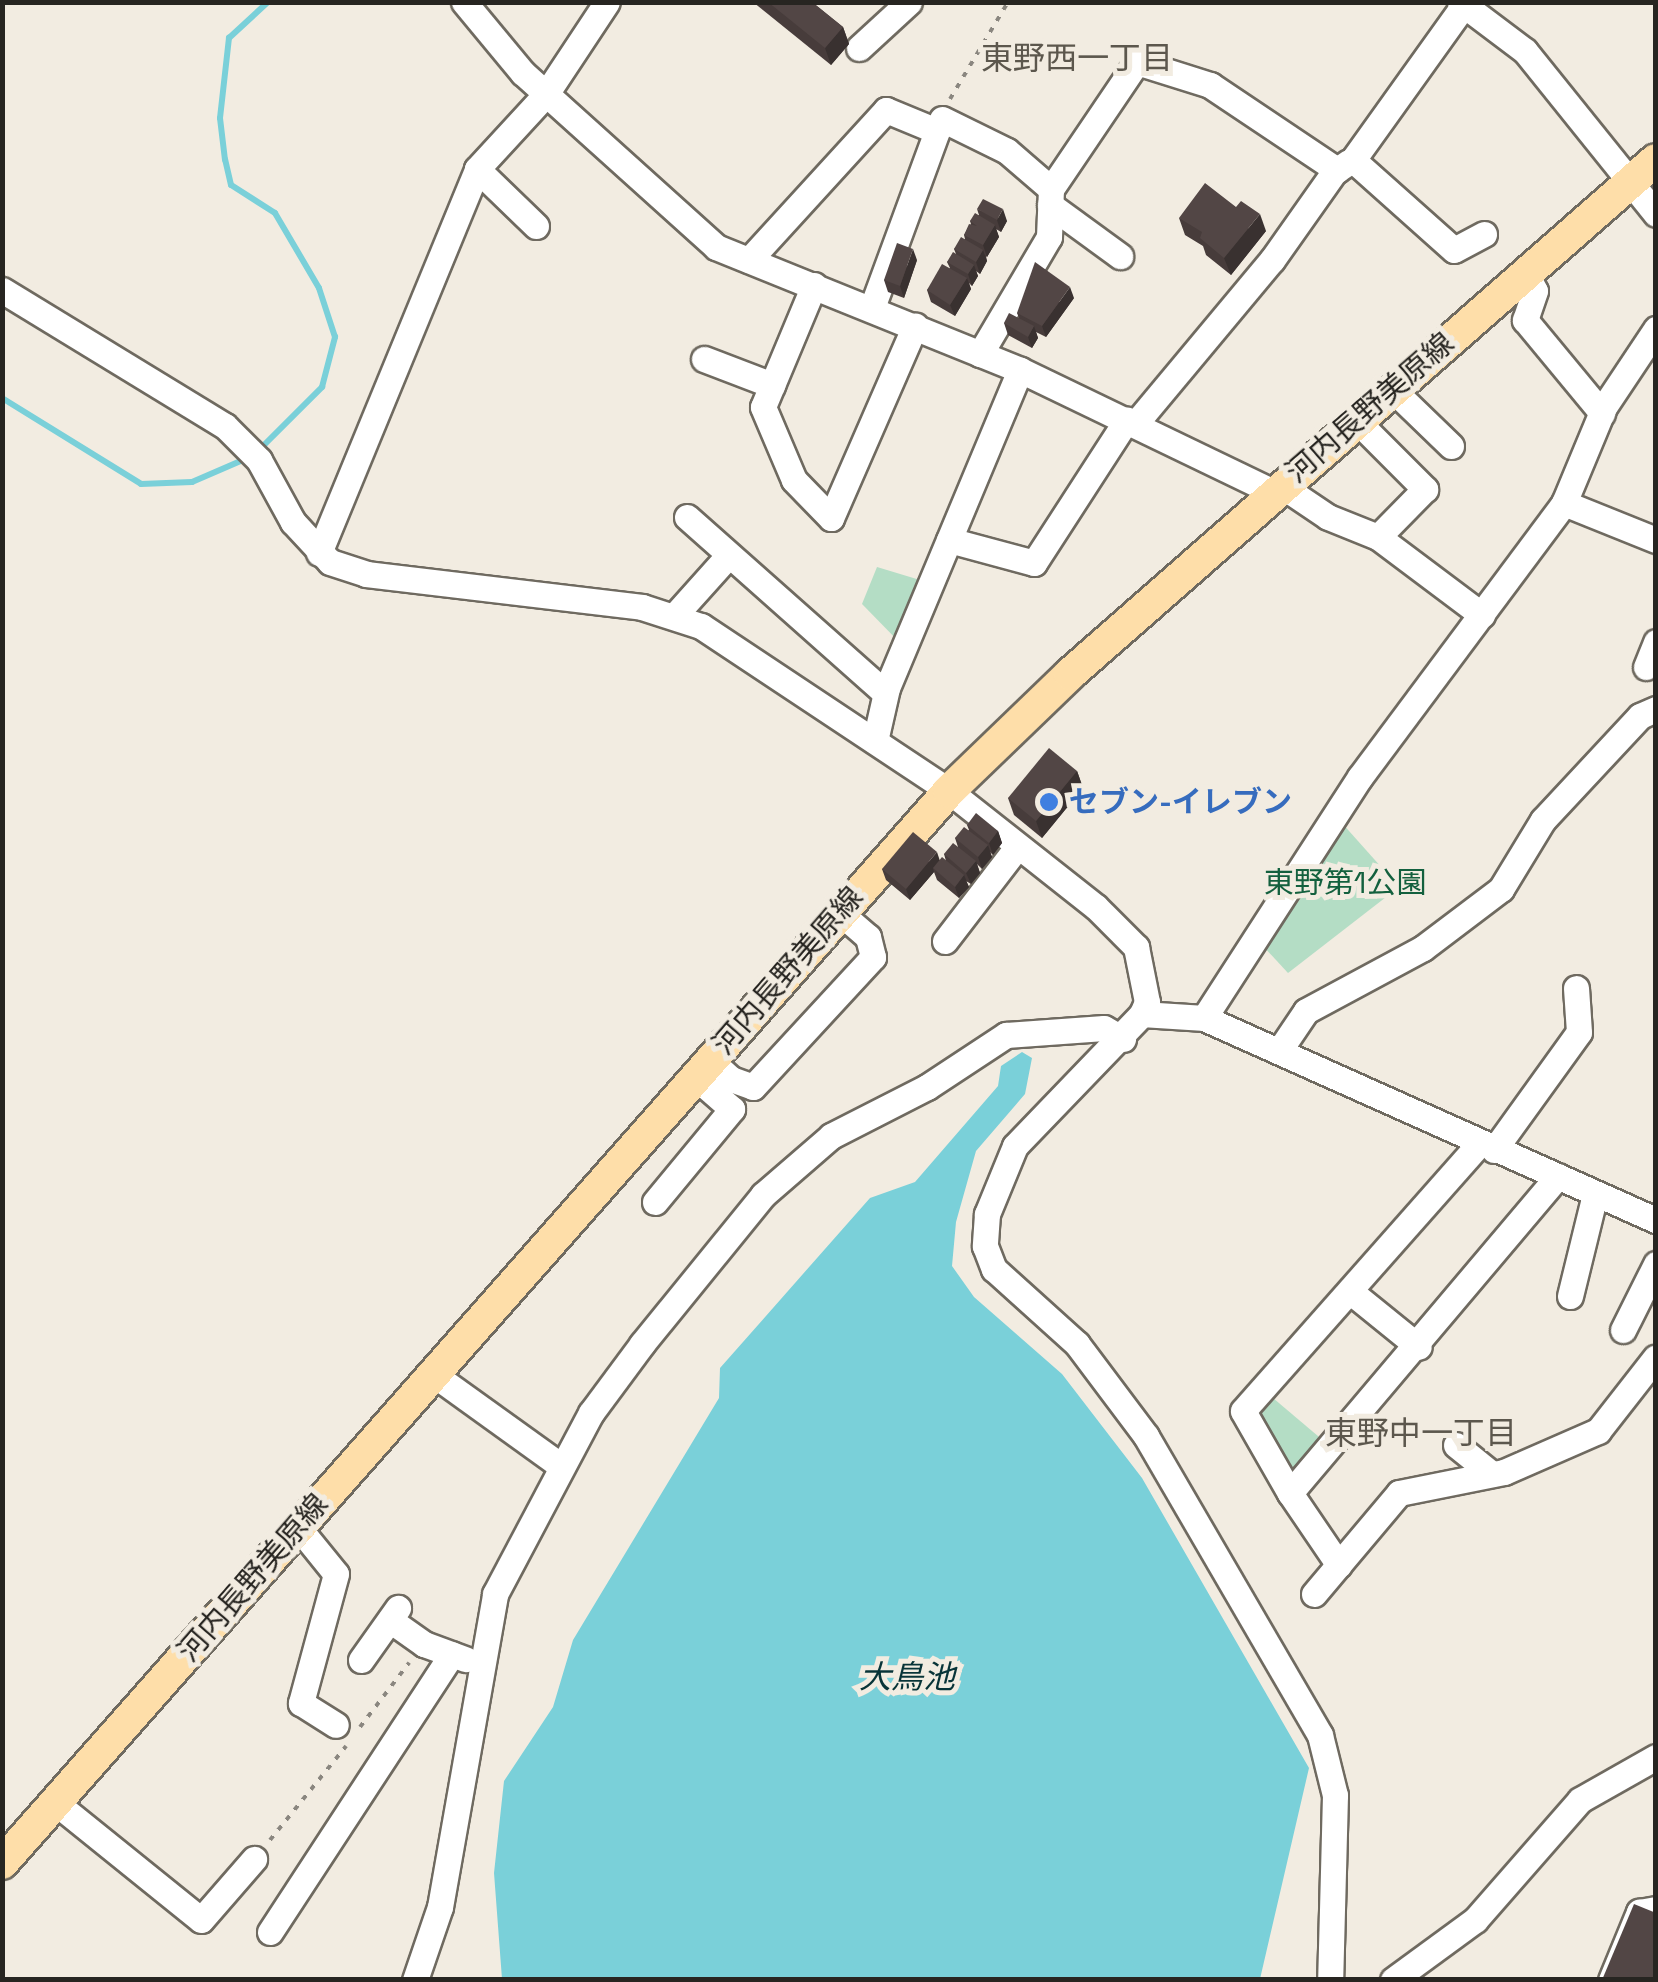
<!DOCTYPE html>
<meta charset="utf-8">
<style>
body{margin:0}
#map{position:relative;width:1658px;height:1982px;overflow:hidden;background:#f2ece1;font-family:"Space Grotesk","Noto Sans JP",sans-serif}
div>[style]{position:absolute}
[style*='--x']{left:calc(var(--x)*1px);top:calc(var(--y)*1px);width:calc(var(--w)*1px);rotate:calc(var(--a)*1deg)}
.green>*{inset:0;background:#b4ddc5}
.water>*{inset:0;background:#7ad0d9}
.stream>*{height:6px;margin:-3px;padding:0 3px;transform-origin:3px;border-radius:3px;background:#7ad0d9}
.path>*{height:4px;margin-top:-2px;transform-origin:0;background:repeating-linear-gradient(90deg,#8a867f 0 5px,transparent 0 13px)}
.roads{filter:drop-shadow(2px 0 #6f6a60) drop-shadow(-2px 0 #6f6a60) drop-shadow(0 2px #6f6a60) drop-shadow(0 -2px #6f6a60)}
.minor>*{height:25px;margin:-12.5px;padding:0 12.5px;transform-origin:12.5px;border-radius:12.5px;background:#fff}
.major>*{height:32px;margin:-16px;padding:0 16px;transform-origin:16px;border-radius:16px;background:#fedea9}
.wall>*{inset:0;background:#473c3b}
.shaded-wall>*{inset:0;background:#393130}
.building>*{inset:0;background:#524645}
.dots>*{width:28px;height:28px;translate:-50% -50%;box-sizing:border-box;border:5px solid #f2ece1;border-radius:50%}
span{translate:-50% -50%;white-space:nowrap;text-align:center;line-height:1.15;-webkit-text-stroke:10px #f2ece1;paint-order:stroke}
.street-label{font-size:30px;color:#272521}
.shop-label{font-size:30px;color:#366cbe;font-weight:700}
.left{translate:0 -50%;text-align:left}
.park-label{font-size:30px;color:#13603e}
.neighbourhood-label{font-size:32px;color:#5c574d}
.water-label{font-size:32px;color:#083438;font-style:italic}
.frame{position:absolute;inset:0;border:5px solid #272521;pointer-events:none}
</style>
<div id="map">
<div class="green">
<i style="clip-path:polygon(877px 567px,920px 580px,904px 647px,862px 604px)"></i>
<i style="clip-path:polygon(1341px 822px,1399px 887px,1288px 973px,1262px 945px)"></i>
<i style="clip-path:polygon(1273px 1398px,1325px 1442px,1300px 1470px,1289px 1469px,1260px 1415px)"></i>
</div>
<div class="water">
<i style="clip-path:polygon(1022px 1052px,1032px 1058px,1025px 1094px,976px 1151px,956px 1222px,952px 1266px,974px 1297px,1062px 1374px,1142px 1478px,1309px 1768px,1260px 1979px,502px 1979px,494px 1873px,504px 1781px,553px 1707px,573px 1640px,719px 1398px,720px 1368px,870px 1198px,915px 1182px,998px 1086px,1001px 1066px)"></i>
</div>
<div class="stream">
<i style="--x:2;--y:398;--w:163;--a:31.7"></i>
<i style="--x:141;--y:484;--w:51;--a:-2.2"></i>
<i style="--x:192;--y:482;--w:63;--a:-23.3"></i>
<i style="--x:260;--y:449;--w:88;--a:-45"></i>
<i style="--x:322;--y:387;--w:52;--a:-75.4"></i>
<i style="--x:335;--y:337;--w:52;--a:-108.1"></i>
<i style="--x:319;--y:288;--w:87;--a:-120.4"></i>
<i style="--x:275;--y:213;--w:52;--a:-147.5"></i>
<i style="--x:231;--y:185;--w:26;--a:-103"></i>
<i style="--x:225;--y:160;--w:42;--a:-96.8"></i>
<i style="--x:220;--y:118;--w:81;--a:-83.6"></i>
<i style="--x:229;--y:38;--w:53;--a:-42.7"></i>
</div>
<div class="path">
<i style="--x:950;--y:99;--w:113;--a:-59.1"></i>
<i style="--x:360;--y:1727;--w:81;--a:-52.6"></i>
<i style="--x:270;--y:1840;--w:121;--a:-51"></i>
</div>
<div class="roads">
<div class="minor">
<i style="--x:464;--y:2;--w:92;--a:50.3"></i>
<i style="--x:523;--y:73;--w:260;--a:42"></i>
<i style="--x:716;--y:247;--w:328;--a:22"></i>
<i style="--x:1020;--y:370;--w:282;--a:25.7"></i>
<i style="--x:1460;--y:2;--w:81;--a:37"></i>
<i style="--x:1525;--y:51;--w:209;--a:51.2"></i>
<i style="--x:1461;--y:9;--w:186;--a:125.6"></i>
<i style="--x:1353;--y:160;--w:135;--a:41.7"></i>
<i style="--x:1454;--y:250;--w:34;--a:-28"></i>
<i style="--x:859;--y:48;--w:68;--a:-42.6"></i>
<i style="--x:942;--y:119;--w:72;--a:26.2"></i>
<i style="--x:1007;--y:151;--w:58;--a:40.8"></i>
<i style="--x:1051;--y:189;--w:48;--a:92.4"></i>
<i style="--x:1049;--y:237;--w:136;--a:120.5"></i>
<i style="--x:477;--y:169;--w:82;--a:44"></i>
<i style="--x:1051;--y:189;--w:153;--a:-55.9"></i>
<i style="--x:1137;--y:62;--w:77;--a:17.5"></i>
<i style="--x:1210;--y:85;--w:153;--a:33.8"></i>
<i style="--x:1050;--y:205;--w:87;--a:36.1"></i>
<i style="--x:749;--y:260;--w:203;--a:-47.6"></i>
<i style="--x:886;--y:110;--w:55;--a:22.4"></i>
<i style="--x:937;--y:131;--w:189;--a:110.2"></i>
<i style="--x:1525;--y:272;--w:21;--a:62"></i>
<i style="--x:1535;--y:291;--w:31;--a:109"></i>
<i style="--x:1525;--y:320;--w:121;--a:50.4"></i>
<i style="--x:814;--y:285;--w:132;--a:112.7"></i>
<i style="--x:763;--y:407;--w:79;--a:67"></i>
<i style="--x:794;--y:480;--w:53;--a:45.8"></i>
<i style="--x:831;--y:518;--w:210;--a:-66.4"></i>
<i style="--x:2;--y:290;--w:261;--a:31.4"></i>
<i style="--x:225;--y:426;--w:48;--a:45"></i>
<i style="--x:259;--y:460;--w:71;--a:61.3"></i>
<i style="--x:293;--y:522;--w:54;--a:47.2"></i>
<i style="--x:330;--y:562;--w:38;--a:18"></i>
<i style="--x:366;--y:574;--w:278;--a:6.8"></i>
<i style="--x:642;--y:607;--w:62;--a:17.9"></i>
<i style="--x:701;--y:626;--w:298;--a:33.6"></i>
<i style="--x:949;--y:791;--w:187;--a:38.3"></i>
<i style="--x:1096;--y:907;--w:57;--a:45"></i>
<i style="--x:1136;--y:947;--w:56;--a:78.7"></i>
<i style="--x:1147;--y:1002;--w:13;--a:113"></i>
<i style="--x:1142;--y:1014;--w:183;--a:133.9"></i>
<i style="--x:1015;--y:1146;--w:74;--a:112.4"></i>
<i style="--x:987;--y:1214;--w:32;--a:94"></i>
<i style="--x:985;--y:1246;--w:25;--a:69"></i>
<i style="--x:994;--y:1269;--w:112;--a:42.1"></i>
<i style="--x:1077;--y:1344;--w:115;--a:53.1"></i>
<i style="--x:1146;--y:1436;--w:346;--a:59.8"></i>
<i style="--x:1320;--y:1735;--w:62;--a:76"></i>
<i style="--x:1335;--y:1795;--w:185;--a:91.5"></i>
<i style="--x:704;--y:359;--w:73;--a:20.9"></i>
<i style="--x:1392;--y:389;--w:82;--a:44"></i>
<i style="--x:1356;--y:420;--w:98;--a:45"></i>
<i style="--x:1425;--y:489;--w:67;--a:134.4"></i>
<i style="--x:1136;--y:423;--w:212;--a:-50.2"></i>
<i style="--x:1272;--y:260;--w:108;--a:-54.8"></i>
<i style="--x:1334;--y:172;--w:18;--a:-34"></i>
<i style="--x:1282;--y:486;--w:55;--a:34"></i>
<i style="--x:1328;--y:517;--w:54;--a:21.8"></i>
<i style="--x:1378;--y:537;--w:130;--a:36.9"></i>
<i style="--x:1564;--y:503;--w:99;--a:21.9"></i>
<i style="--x:687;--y:517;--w:265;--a:41.6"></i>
<i style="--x:949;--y:540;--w:88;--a:15.1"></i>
<i style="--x:1034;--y:563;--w:171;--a:-57.1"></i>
<i style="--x:319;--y:553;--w:415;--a:-67.6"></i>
<i style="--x:477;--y:169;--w:102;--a:-47.4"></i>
<i style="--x:546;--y:94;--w:110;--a:-56.5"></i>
<i style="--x:676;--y:614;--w:79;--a:-48.1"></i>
<i style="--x:1646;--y:667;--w:27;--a:-68"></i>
<i style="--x:875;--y:741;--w:54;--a:-77.2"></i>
<i style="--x:887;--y:688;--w:345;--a:-67.3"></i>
<i style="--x:945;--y:941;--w:118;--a:-52.5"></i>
<i style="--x:1142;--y:1014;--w:62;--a:3.7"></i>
<i style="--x:1204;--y:1018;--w:495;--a:24.1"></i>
<i style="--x:1204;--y:1018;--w:287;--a:-57.1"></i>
<i style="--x:1360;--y:777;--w:342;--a:-53.3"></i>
<i style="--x:1564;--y:503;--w:104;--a:-67.4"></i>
<i style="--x:1604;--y:407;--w:94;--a:-56.3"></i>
<i style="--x:1279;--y:1051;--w:48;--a:-56"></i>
<i style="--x:1306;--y:1011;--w:133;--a:-28.3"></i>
<i style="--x:1423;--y:948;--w:98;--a:-37.1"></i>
<i style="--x:1501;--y:889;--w:81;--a:-58.7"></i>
<i style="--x:1543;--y:820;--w:142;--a:-47"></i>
<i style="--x:1640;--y:716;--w:17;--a:-24"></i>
<i style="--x:710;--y:1060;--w:28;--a:42"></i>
<i style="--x:731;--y:1079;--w:23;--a:20"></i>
<i style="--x:753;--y:1087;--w:177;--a:-47.3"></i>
<i style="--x:873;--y:957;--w:21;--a:-104"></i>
<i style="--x:868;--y:937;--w:38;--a:-139"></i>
<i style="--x:1479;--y:1144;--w:356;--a:131.5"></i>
<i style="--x:1243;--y:1411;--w:95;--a:60.2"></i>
<i style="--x:1290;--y:1493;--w:415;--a:-49.8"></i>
<i style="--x:1494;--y:1150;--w:145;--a:-54.2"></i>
<i style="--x:1579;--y:1032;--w:44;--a:-93.9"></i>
<i style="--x:655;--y:1202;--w:121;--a:-50.4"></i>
<i style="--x:732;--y:1109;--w:49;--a:-139.1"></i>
<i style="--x:1351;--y:1292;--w:87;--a:39"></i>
<i style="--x:1570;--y:1296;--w:105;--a:-76.2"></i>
<i style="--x:1623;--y:1330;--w:74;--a:-63.4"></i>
<i style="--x:433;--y:1374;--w:158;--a:35.7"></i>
<i style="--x:1456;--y:1445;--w:46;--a:38.9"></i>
<i style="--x:1290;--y:1493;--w:87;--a:55.8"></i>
<i style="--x:298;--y:1527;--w:60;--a:51"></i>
<i style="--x:336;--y:1574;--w:134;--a:105.2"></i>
<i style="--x:301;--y:1703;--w:41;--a:32.2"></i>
<i style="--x:1314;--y:1594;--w:132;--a:-49.9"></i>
<i style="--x:1399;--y:1493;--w:107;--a:-11.3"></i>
<i style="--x:1504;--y:1472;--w:103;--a:-23.6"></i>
<i style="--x:1598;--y:1431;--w:93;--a:-52"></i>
<i style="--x:390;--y:1620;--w:42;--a:35.2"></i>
<i style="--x:424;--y:1644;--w:44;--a:20.1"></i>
<i style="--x:361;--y:1660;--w:64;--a:-54.6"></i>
<i style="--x:56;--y:1803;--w:186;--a:38.9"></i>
<i style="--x:201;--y:1920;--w:81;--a:-49"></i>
<i style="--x:270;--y:1932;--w:332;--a:-56.8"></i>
<i style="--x:415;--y:1980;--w:77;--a:-71.1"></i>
<i style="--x:440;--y:1907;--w:318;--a:-80"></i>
<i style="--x:495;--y:1594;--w:205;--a:-62.1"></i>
<i style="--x:591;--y:1413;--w:86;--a:-53.5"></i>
<i style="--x:642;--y:1344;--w:192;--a:-50.9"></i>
<i style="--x:763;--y:1195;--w:90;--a:-40.9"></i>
<i style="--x:831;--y:1136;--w:108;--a:-27"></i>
<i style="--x:927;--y:1087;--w:95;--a:-33.4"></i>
<i style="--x:1006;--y:1035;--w:98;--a:-4.1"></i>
<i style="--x:1104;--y:1028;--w:22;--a:30"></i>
<i style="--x:1393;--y:1980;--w:102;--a:-36.2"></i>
<i style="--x:1475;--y:1920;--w:159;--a:-48.8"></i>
<i style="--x:1580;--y:1800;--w:87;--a:-29.5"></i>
<i style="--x:1611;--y:1980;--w:74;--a:-67.6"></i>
<i style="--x:1639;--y:1912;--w:17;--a:-10"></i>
</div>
<div class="major">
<i style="--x:2;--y:1863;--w:1430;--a:-48.54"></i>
<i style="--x:949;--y:791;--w:168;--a:-44"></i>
<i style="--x:1070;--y:674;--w:779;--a:-41.26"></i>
</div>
</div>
<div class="wall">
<i style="clip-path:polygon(753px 2px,812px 2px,843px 27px,849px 44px,831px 65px)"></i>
<i style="clip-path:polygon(977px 209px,1007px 221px,1001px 232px,996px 229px,999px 237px,987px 257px,986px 256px,987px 261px,980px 274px,976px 271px,978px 276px,972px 286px,969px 283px,971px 289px,955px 316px,931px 302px,927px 290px,950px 268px,947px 262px,956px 254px,954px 249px,965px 239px,964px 235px,971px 224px,970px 221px,979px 215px)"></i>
<i style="clip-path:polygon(1179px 218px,1266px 231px,1231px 275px,1206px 255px,1203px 246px,1185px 235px)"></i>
<i style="clip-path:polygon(917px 260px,904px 298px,888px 292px,884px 280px)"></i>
<i style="clip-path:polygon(1074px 298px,1046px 337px,1036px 332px,1038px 338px,1032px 348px,1008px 335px,1004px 323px,1019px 318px,1017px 313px)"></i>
<i style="clip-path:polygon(1077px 771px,1083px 788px,1042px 838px,1014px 815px,1008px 798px)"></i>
<i style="clip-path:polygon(967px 825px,998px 831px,1002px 843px,993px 855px,990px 852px,992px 857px,982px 869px,977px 864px,980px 873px,971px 884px,966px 881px,969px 887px,959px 898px,937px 880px,934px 872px,910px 900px,886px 880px,882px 869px,939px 860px,946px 861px,944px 854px,958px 847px,955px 838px,969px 830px)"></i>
</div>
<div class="shaded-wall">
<i style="clip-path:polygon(843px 27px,849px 44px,831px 65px,825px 48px)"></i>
<i style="clip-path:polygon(1003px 209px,1007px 221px,1001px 232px,997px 220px)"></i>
<i style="clip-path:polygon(1260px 214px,1266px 231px,1231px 275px,1224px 258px)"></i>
<i style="clip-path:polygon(995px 225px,999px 237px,987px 257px,983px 245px)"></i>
<i style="clip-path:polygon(913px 249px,917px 260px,904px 298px,900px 286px)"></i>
<i style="clip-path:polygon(983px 250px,987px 261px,980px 274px,976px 262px)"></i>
<i style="clip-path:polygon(974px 265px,978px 276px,972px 286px,968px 274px)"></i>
<i style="clip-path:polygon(967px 278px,971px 289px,955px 316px,950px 305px)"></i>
<i style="clip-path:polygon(1070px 287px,1074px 298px,1046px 337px,1042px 326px)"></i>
<i style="clip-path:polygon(1034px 326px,1038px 338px,1032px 348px,1028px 337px)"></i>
<i style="clip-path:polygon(1077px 771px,1083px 788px,1042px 838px,1036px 821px)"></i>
<i style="clip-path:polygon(998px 831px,1002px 843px,993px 855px,989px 843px)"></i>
<i style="clip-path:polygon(988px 845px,992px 857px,982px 869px,978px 857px)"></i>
<i style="clip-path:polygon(937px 852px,941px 864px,933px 868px,934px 872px,910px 900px,906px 889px)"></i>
<i style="clip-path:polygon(976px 861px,980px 873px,971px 884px,966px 873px)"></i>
<i style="clip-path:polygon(964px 875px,969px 887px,959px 898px,955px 887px)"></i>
</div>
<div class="building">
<i style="clip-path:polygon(768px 2px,812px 2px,843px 27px,825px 48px)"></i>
<i style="clip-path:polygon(1205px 183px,1236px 207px,1241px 201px,1260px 214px,1224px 258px,1200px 238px,1202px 232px,1179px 218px)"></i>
<i style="clip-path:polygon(983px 199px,1003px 209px,997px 220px,977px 209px)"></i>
<i style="clip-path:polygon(975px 213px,995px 225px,983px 245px,964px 235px,969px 224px,977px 226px,970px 221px)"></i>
<i style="clip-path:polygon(961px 237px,983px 250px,976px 262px,954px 249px)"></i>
<i style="clip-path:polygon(897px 243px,913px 249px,900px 286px,884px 280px)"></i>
<i style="clip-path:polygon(953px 252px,974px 265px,968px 274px,947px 262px)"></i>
<i style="clip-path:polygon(1035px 262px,1070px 287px,1042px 326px,1017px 313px)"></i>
<i style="clip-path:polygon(942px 264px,967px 278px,950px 305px,927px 290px)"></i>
<i style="clip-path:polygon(1009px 313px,1034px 326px,1028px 337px,1004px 323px)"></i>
<i style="clip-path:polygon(1049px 748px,1077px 771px,1036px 821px,1008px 798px)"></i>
<i style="clip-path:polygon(976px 813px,998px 831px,989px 843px,967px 825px)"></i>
<i style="clip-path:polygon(964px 827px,988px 845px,978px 857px,955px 838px)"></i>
<i style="clip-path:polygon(913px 832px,937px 852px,906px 889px,882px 869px)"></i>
<i style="clip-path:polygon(953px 843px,976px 861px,966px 873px,944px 854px)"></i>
<i style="clip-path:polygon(942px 857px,964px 875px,955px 887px,933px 868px)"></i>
<i style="clip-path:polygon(1634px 1904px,1656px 1913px,1656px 1980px,1602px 1980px)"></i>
</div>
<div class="dots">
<i style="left:1049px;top:802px;background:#3f7fe0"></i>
</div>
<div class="street-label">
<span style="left:1370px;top:408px;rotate:-41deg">河内長野美原線</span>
<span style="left:788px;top:971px;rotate:-49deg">河内長野美原線</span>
<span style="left:253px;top:1578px;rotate:-49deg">河内長野美原線</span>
</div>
<div class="shop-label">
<span class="left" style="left:1069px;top:802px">セブン-イレブン</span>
</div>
<div class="park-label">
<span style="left:1345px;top:883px">東野第1公園</span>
</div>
<div class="neighbourhood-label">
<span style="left:1077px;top:58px">東野西一丁目</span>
<span style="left:1421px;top:1433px">東野中一丁目</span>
</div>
<div class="water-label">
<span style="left:907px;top:1677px">大鳥池</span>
</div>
<div class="frame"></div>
</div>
